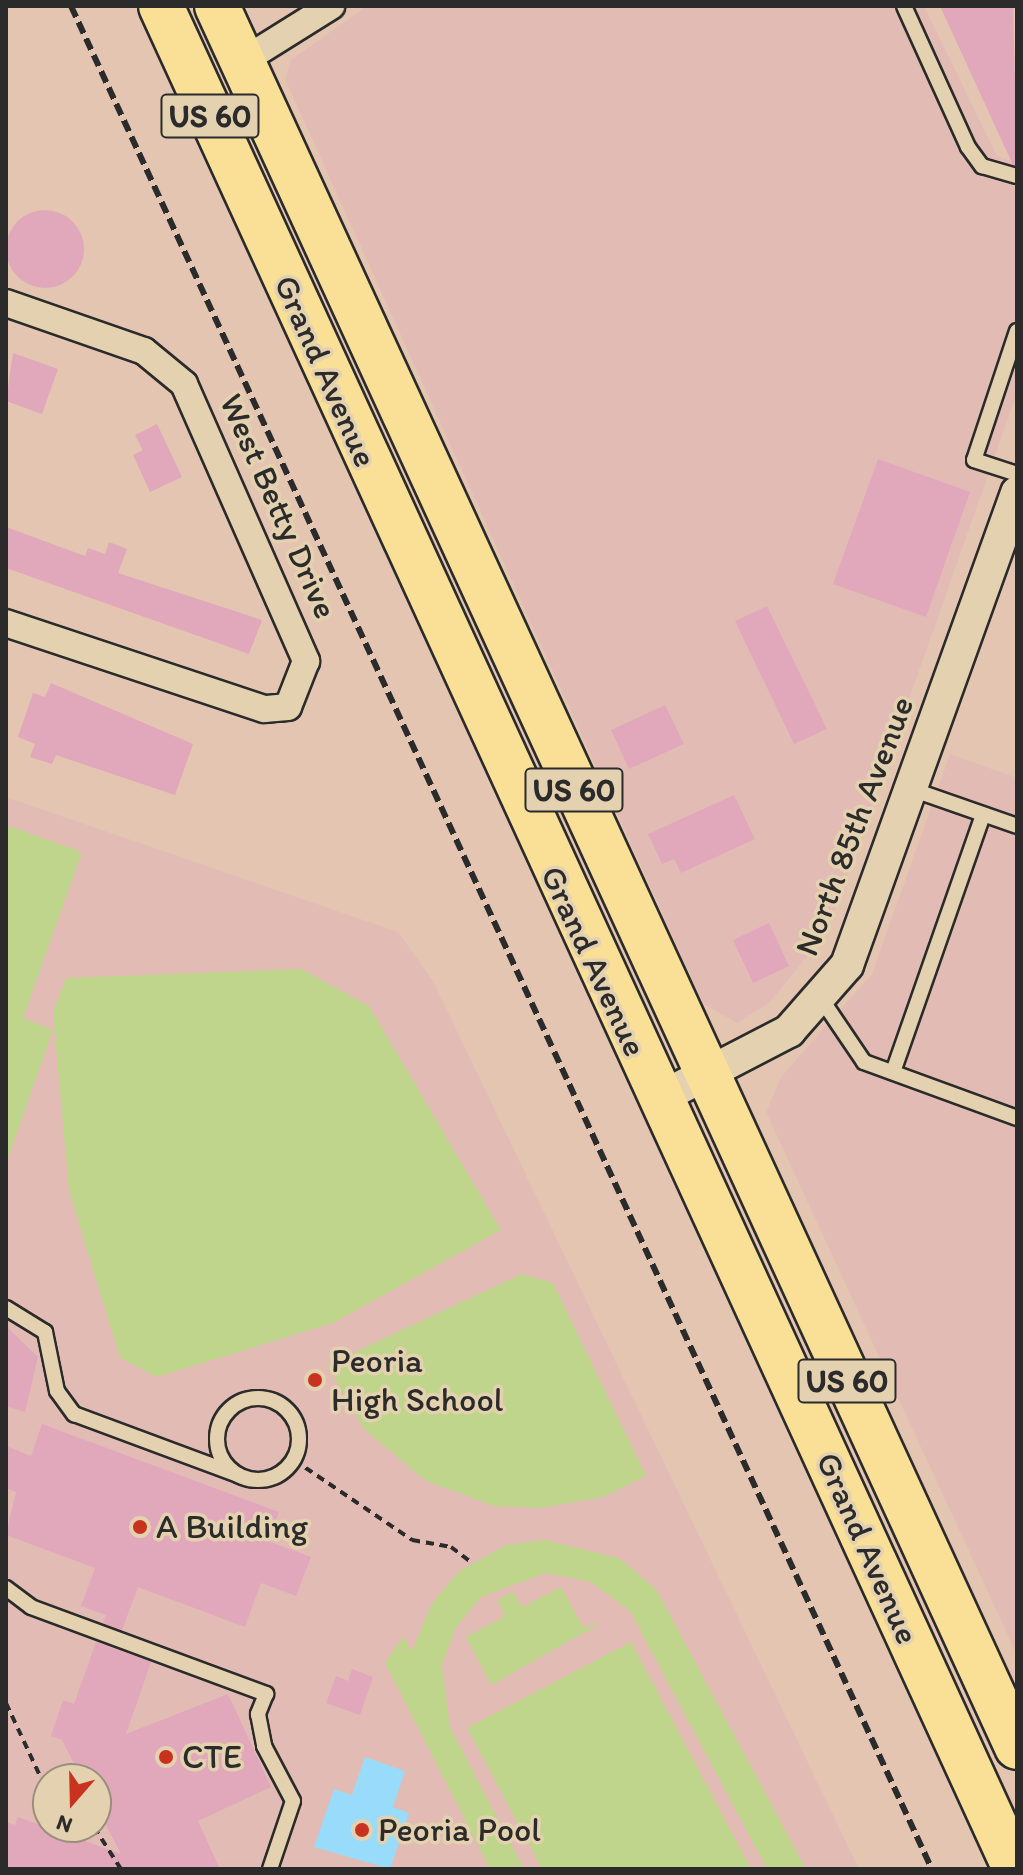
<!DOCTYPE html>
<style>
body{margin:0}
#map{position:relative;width:1023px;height:1875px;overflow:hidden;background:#e3c5b2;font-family:Itim,sans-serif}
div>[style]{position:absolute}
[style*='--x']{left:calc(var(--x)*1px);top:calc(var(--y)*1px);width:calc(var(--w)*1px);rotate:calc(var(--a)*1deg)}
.built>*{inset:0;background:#e2bcb4}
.green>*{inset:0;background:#bfd58b}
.water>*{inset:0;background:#98dbfb}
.building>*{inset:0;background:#e0a8ba}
.round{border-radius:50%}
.path>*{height:4px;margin-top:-2px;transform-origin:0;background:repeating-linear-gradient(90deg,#2b2b2b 0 8px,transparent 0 14px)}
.roads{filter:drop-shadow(2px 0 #2b2b2b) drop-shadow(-2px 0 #2b2b2b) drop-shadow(0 2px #2b2b2b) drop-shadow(0 -2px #2b2b2b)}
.service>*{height:14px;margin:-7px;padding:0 7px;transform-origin:7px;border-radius:7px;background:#e4d1af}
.service>.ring{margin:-7px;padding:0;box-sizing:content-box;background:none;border:14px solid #e4d1af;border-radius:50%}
.minor>*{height:26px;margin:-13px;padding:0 13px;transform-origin:13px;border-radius:13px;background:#e4d1af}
.tertiary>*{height:32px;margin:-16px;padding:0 16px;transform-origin:16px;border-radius:16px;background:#e4d1af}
.trunk>*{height:44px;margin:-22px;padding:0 22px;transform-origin:22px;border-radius:22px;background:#fadf96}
.rail>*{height:6px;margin-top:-3px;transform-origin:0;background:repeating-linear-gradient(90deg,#2b2b2b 0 12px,transparent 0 18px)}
.dots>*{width:22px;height:22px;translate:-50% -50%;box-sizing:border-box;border:4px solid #e4d1af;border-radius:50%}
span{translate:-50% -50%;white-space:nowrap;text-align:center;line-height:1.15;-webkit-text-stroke:7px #e4d1af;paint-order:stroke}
.shield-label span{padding:2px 6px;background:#e4d1af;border:2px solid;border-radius:6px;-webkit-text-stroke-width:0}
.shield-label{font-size:32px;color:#2b2b2b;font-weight:700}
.street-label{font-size:34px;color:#2b2b2b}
.poi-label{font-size:34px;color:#2b2b2b}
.left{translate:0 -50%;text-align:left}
.frame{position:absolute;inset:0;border:8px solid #2b2b2b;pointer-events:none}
.north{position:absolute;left:32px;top:1763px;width:80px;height:80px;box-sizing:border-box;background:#e4d1af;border:2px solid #9a8f7a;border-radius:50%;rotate:200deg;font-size:22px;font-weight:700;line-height:32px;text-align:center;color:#2b2b2b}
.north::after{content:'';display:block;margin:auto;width:28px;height:36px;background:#c8321e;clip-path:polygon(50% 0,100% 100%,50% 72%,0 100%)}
</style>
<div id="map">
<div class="built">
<i style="clip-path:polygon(367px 6px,924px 6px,997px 156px,1017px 163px,1017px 393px,827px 932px,769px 1003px,737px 1023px,704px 1004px,693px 981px,285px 79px,291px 60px)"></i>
<i style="clip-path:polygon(950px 754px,1017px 778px,1017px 1655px,766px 1112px,781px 1077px,872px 974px)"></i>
<i style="clip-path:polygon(evenodd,6px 797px,398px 932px,433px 981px,859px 1869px,6px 1869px,6px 797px,48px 1779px,96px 1779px,96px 1827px,48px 1827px,48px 1779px)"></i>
</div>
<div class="green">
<i style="clip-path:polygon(6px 825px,82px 852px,23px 1018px,53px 1030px,6px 1164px)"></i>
<i style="clip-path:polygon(301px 969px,369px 1006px,501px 1230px,333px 1323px,157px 1377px,120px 1358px,69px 1191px,53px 1012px,66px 978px)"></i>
<i style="clip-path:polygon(522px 1274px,553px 1283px,646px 1476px,603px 1497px,541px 1508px,494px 1506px,426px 1481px,364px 1429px,327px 1365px)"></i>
<i style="clip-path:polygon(544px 1540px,619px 1558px,656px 1589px,806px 1869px,767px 1869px,630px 1611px,591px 1582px,546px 1573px,481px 1597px,456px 1627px,442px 1665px,450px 1727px,524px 1869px,490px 1869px,385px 1663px,403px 1637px,412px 1651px,432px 1603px,458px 1572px,506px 1545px)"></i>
<i style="clip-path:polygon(561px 1587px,583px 1627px,601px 1623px,491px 1685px,466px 1637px,505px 1616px,497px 1600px,513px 1592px,522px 1607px)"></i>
<i style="clip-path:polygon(631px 1642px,751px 1869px,542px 1869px,467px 1728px)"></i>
</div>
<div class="water">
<i style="clip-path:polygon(365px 1757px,405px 1771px,393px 1807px,409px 1813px,390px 1869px,314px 1847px,334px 1789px,352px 1795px)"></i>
</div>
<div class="building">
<i style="clip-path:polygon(940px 6px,1013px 6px,1017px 166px,1013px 165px)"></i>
<i class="round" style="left:6px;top:210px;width:78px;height:78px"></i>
<i style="clip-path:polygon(13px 353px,58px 369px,42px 414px,6px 401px)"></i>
<i style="clip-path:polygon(157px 424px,182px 477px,150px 492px,133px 455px,143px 450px,135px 435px)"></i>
<i style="clip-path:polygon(878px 459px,970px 492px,926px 617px,833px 584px)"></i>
<i style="clip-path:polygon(6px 527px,85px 556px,88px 548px,105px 554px,109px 542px,127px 549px,118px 573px,262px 620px,249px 654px,6px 568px)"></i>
<i style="clip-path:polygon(767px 606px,827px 729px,794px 744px,735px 621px)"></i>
<i style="clip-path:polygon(51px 683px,193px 744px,175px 795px,56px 755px,52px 764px,30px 757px,35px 744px,18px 737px,33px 693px,45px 697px)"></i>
<i style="clip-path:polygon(665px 705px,684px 744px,629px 769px,611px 730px)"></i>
<i style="clip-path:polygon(734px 795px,755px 839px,681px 873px,674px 859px,662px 864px,648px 834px)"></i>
<i style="clip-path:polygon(769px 923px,789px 966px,753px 983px,733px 940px)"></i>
<i style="clip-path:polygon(6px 1326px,38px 1357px,25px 1412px,6px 1406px)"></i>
<i style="clip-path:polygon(42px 1424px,279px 1512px,268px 1541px,311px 1557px,296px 1596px,261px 1583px,245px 1627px,138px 1587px,122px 1630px,103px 1623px,106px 1615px,81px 1606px,95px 1568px,6px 1535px,16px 1492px,6px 1488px,6px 1446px,31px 1456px)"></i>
<i style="clip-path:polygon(96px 1642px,151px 1662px,126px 1734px,228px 1694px,271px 1787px,198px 1821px,220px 1869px,6px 1869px,6px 1822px,15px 1825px,18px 1817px,121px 1854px,96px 1806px,96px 1779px,82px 1779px,62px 1740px,51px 1736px,63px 1700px,74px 1704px)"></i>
<i style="clip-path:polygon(352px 1669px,373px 1677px,360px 1715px,326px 1703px,336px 1676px,348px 1681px)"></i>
</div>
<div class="path">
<i style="--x:294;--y:1460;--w:143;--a:34.1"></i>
<i style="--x:412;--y:1540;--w:40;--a:10"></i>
<i style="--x:451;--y:1547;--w:26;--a:37"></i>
<i style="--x:6;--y:1703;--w:99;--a:65"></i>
<i style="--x:94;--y:1827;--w:50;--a:57.3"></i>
</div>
<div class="roads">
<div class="service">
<i style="--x:904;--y:6;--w:155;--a:65.6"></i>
<i style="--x:968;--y:147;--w:24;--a:54"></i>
<i style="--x:982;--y:166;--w:36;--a:16"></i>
<i style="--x:1017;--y:331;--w:136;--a:108.4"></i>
<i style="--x:974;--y:460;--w:45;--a:18"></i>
<i style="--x:911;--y:789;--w:112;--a:19.2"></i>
<i style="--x:822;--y:1000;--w:75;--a:55.9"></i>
<i style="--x:864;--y:1062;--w:163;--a:20.1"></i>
<i style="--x:893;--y:1072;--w:272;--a:-70.7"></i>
<i style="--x:6;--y:1308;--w:46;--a:31.6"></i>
<i style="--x:45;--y:1332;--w:60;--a:78.5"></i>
<i style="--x:57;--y:1391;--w:29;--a:54"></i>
<i style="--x:74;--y:1414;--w:175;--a:20.4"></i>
<i class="ring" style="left:217px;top:1398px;width:68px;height:68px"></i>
<i style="--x:6;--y:1588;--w:31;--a:37"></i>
<i style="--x:31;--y:1607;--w:251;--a:20.3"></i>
<i style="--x:266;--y:1694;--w:22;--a:112"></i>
<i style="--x:258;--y:1714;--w:33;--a:79"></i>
<i style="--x:264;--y:1746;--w:62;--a:62.2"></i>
<i style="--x:293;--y:1801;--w:72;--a:108.7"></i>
</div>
<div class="minor">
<i style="--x:243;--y:61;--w:104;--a:-32"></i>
<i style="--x:6;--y:303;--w:146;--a:19.2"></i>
<i style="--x:144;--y:351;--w:52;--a:39.5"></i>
<i style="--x:184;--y:384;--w:303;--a:66.2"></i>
<i style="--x:306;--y:661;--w:49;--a:111.4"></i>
<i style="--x:288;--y:707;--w:24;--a:175"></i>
<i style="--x:264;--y:709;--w:272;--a:-161.6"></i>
</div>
<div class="tertiary">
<i style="--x:658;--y:1099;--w:148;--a:-27.4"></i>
<i style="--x:789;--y:1031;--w:88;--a:-48.7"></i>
<i style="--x:847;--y:965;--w:502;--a:-70.19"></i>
</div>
<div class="trunk">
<i style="--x:161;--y:6;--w:2049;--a:65.37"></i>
<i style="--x:217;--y:6;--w:1916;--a:65.32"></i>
</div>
</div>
<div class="rail">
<i style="--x:71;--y:6;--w:2052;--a:65.2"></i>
</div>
<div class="dots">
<i style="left:315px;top:1380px;background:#c8321e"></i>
<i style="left:140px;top:1527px;background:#c8321e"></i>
<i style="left:166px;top:1757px;background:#c8321e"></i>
<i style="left:362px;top:1830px;background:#c8321e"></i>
</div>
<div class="shield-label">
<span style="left:210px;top:116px">US 60</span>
<span style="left:574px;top:790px">US 60</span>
<span style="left:847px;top:1381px">US 60</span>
</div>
<div class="street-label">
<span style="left:326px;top:371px;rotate:66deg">Grand Avenue</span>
<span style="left:279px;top:506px;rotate:66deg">West Betty Drive</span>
<span style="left:854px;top:826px;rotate:-69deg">North 85th Avenue</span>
<span style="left:594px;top:961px;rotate:65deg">Grand Avenue</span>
<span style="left:868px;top:1548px;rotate:66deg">Grand Avenue</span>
</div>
<div class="poi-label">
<span class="left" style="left:331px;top:1380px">Peoria<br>High School</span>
<span class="left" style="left:156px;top:1527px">A Building</span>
<span class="left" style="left:182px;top:1757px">CTE</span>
<span class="left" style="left:378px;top:1830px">Peoria Pool</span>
</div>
<div class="frame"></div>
<div class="north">N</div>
</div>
